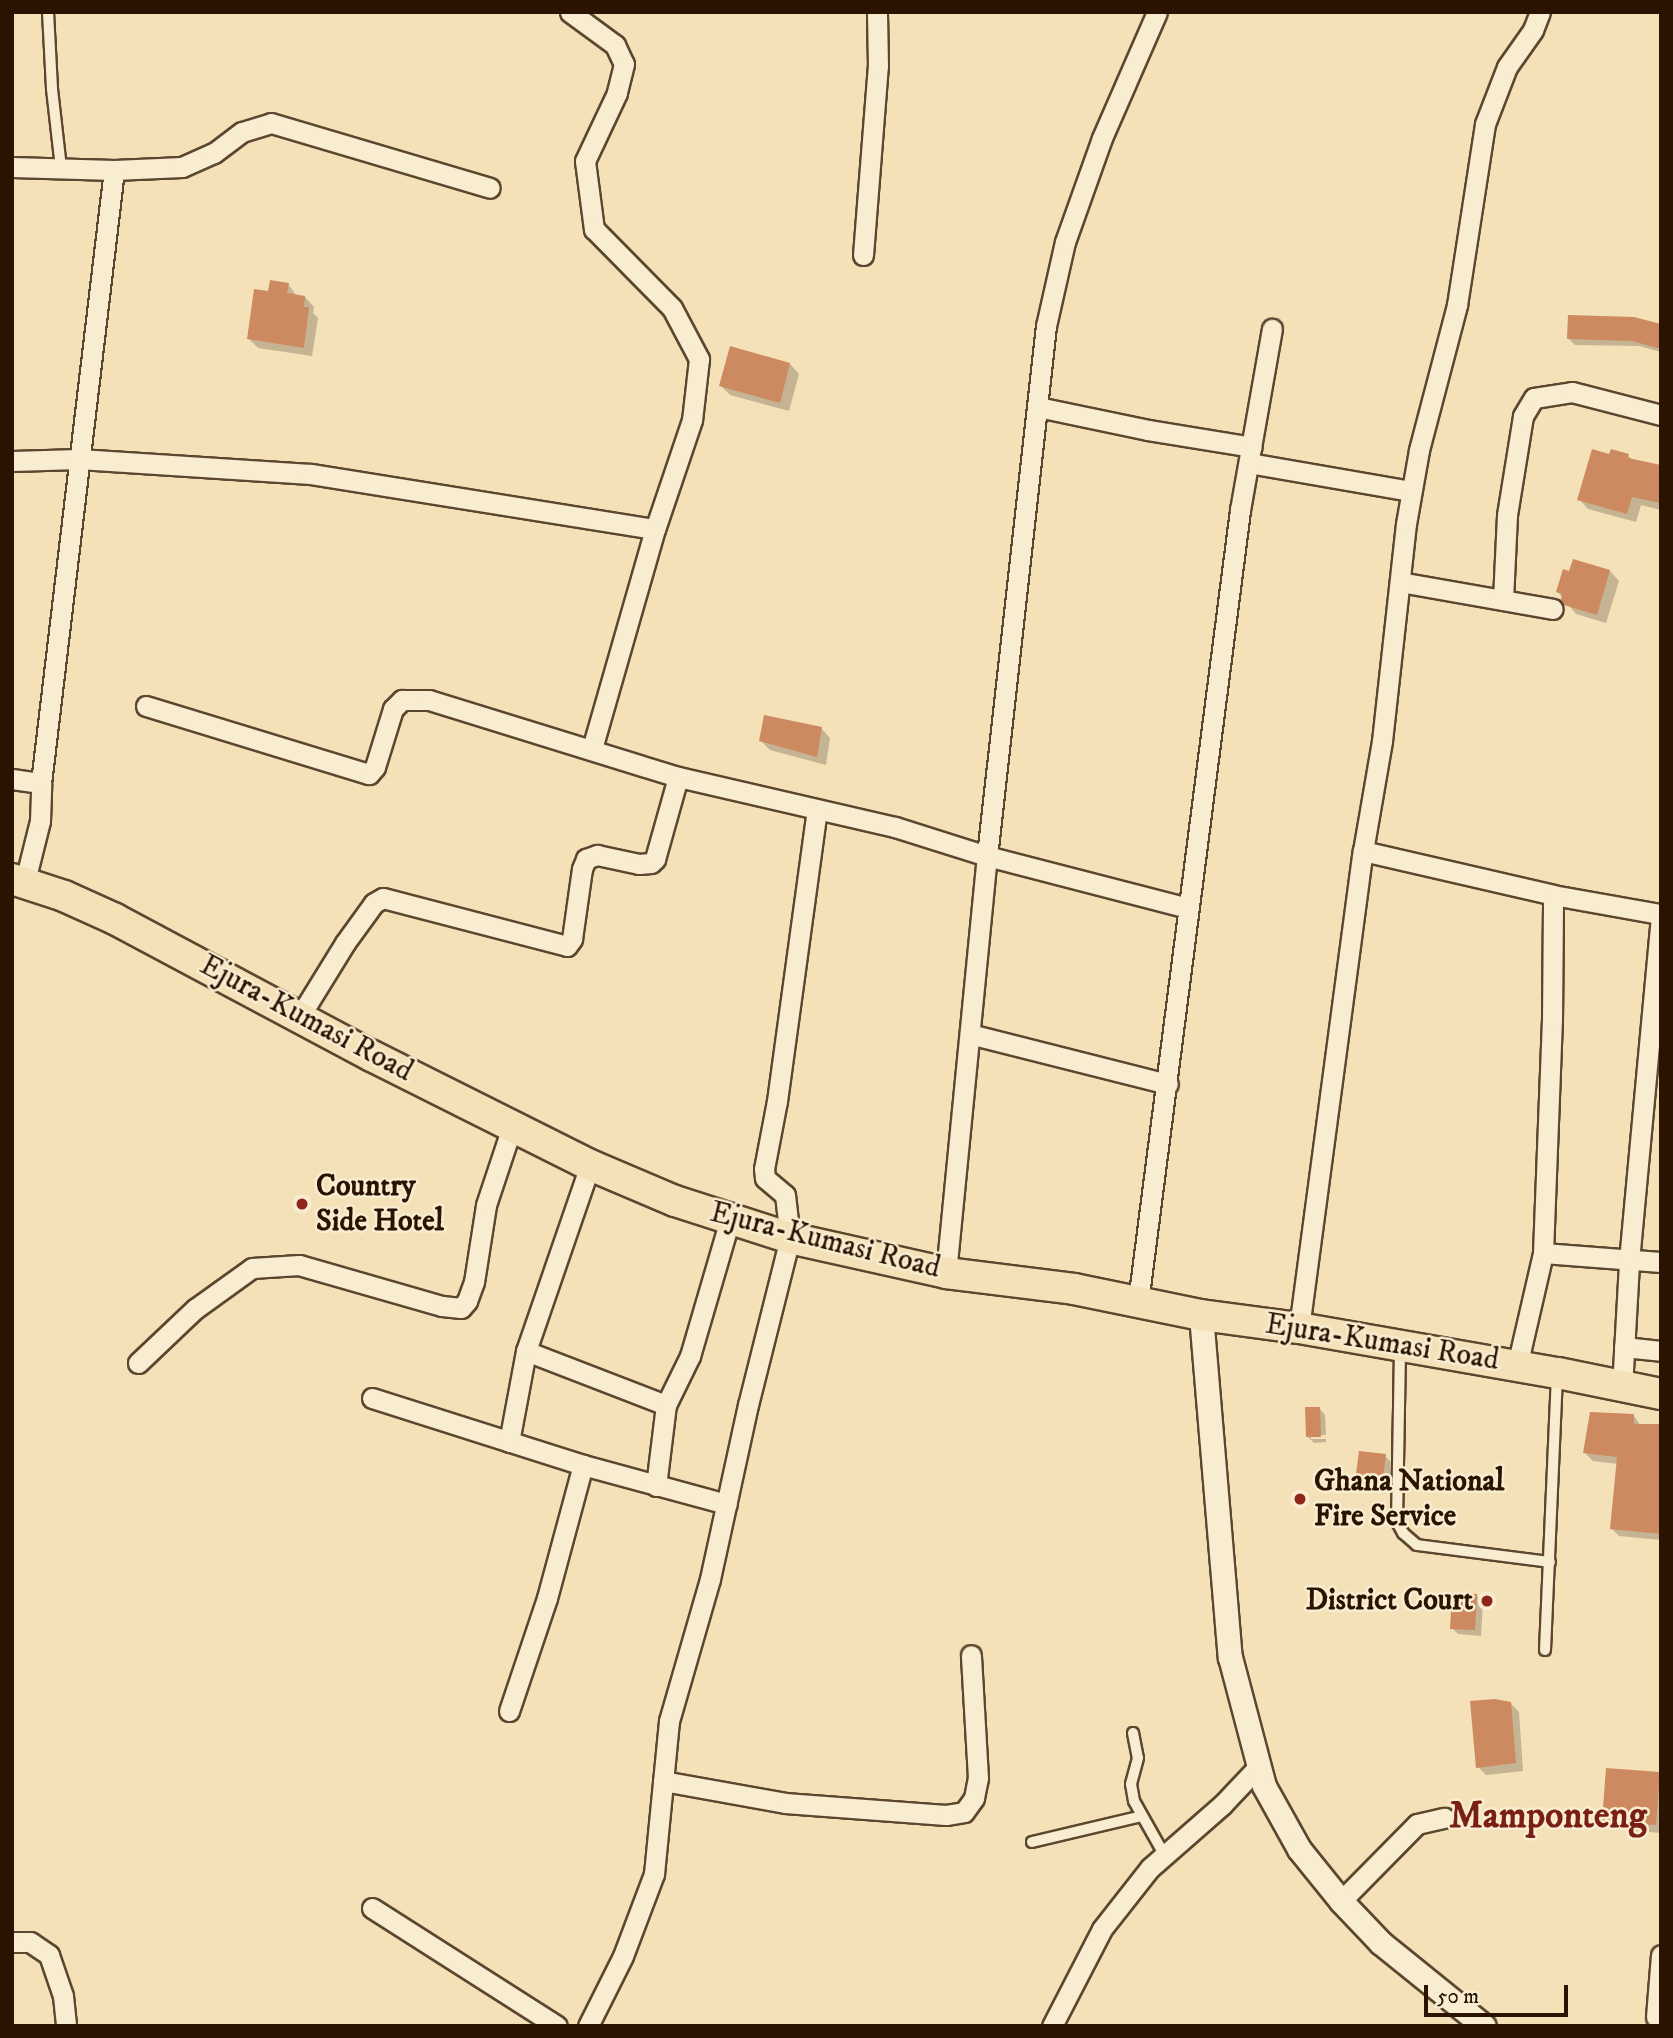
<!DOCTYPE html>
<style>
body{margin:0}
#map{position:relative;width:1673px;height:2038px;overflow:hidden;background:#f5e1b8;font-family:"IM FELL DW Pica",serif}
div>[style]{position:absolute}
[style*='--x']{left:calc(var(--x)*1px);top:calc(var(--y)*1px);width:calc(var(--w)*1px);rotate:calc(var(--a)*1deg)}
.shadow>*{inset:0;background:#0003}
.building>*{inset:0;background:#cd895f}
.roads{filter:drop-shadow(2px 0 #5d462f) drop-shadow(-2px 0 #5d462f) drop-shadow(0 2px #5d462f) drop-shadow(0 -2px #5d462f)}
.service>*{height:10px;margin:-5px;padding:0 5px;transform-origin:5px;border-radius:5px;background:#f8ecd1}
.minor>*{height:19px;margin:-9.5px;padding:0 9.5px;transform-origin:9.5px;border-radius:9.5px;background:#f8ecd1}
.tertiary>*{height:23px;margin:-11.5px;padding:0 11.5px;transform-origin:11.5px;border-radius:11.5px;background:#f8ecd1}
.primary>*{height:30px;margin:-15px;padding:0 15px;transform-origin:15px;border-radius:15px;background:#f5e1b8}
.dots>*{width:19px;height:19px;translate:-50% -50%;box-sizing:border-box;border:4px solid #f8ecd1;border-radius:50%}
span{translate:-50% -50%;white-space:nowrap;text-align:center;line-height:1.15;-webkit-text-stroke:5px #f8ecd1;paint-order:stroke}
.street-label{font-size:30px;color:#2a1301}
.poi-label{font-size:30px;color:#2a1301;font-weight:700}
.left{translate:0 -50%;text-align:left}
.right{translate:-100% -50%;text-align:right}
.district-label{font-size:37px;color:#7a1f14;font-weight:700}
.frame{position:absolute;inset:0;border:14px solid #2a1301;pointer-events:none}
.scale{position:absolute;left:1424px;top:1985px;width:144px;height:32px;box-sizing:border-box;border:4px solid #2a1301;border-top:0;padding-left:9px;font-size:21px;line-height:24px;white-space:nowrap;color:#2a1301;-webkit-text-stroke:5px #f8ecd1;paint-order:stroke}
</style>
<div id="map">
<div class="shadow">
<i style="clip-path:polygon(288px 284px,297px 296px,305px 297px,314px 307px,313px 313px,318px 318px,312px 356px,258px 348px,249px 339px,270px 293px)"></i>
<i style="clip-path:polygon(1661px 326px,1661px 352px,1639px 346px,1575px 345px,1569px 339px)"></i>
<i style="clip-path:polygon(790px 364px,799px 374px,789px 411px,730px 395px,721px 386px)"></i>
<i style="clip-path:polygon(1611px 456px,1628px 456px,1634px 461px,1661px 467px,1661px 510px,1641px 505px,1636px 522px,1588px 509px,1579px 499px)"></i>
<i style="clip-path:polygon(1610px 571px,1619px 581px,1606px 623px,1576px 614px,1558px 592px)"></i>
<i style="clip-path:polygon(821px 728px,830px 738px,826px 765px,770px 750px,761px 741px)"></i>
<i style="clip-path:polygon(1320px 1409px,1325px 1415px,1326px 1435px,1311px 1435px,1311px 1439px,1326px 1439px,1326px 1442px,1314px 1443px,1308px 1437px)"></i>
<i style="clip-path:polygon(1634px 1416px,1641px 1426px,1661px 1426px,1661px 1540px,1619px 1536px,1611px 1528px,1618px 1464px,1593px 1461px,1585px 1453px)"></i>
<i style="clip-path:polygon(1385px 1456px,1391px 1462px,1388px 1490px,1363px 1488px,1357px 1482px)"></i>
<i style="clip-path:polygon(1477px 1596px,1483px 1602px,1481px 1636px,1458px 1634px,1452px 1628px)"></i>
<i style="clip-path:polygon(1510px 1703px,1519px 1712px,1523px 1771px,1486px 1775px,1478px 1767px)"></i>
<i style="clip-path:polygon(1659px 1774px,1661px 1833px,1613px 1829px,1604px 1820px)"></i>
</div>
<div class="building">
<i style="clip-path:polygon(270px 280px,289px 283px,287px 293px,305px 296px,304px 307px,309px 307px,304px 348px,247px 339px,254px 289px,268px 291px)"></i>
<i style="clip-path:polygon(1568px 315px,1634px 317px,1661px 324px,1661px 349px,1632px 341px,1567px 339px)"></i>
<i style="clip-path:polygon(730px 346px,790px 363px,780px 403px,719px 386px)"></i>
<i style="clip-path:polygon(1592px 449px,1609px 454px,1611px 449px,1629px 454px,1628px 458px,1661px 465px,1661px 503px,1632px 497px,1627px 514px,1577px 500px)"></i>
<i style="clip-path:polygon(1573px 559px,1610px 570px,1597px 615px,1564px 605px,1561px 600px,1562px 594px,1556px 592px,1563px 569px,1569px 571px)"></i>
<i style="clip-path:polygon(764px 715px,822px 727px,817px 757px,759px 741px)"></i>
<i style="clip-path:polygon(1305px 1407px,1320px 1407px,1321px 1437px,1306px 1437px)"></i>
<i style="clip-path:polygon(1590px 1412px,1634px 1414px,1634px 1424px,1661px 1424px,1661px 1534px,1610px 1529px,1617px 1457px,1583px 1453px)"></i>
<i style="clip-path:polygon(1359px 1451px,1386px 1454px,1382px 1486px,1355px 1482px)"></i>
<i style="clip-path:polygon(1452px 1593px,1477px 1594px,1475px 1630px,1450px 1629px)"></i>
<i style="clip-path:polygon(1495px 1699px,1511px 1702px,1516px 1763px,1476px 1768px,1470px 1701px)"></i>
<i style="clip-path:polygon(1606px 1768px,1660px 1772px,1656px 1825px,1602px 1821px)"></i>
</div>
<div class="roads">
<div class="service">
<i style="--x:48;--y:12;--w:77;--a:87"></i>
<i style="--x:52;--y:89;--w:80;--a:83.5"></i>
<i style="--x:1400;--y:1350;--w:172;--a:91"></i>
<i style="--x:1397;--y:1522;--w:13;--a:61"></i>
<i style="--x:1403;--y:1533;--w:18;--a:41"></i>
<i style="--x:1417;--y:1545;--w:134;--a:7.3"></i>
<i style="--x:1545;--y:1650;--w:273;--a:-87.5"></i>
<i style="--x:1133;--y:1733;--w:25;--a:79"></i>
<i style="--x:1138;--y:1758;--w:27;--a:105"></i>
<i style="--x:1131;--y:1784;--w:17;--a:80"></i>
<i style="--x:1134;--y:1801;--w:63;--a:60.6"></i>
<i style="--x:1032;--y:1842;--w:113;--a:-13.3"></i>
</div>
<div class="minor">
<i style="--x:570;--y:12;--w:56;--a:36.3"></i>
<i style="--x:615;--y:45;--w:21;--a:65"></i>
<i style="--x:624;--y:64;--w:30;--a:104"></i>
<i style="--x:617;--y:93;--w:75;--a:115.2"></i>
<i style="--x:585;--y:161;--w:69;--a:82.5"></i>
<i style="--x:594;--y:229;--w:111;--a:45.4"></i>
<i style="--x:672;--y:308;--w:58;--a:62.1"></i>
<i style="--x:699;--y:359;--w:61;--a:96.5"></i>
<i style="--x:692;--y:420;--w:115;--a:108.7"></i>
<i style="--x:655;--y:529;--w:229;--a:106"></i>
<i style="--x:12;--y:167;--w:102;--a:1.7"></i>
<i style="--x:114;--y:170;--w:68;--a:-2.5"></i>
<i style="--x:182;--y:167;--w:35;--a:-24"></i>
<i style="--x:214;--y:153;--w:35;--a:-37"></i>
<i style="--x:242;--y:132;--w:30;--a:-17"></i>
<i style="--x:271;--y:123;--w:228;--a:16.5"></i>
<i style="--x:863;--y:255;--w:190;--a:-85.5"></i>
<i style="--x:878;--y:66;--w:54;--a:-91.1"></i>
<i style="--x:1038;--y:407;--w:112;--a:11.8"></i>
<i style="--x:1148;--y:430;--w:105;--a:9.3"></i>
<i style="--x:12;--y:461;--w:67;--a:-1.7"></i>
<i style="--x:79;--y:459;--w:232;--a:3.7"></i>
<i style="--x:311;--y:474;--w:348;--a:9.1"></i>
<i style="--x:1249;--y:463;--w:164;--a:9.8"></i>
<i style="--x:1400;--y:582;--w:155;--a:10"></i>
<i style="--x:1503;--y:600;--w:85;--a:-87.3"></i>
<i style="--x:1507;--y:515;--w:100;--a:-80.8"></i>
<i style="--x:1523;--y:416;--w:21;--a:-59"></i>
<i style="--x:1534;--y:398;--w:38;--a:-9"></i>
<i style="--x:1572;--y:392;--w:92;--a:14.5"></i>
<i style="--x:146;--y:706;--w:233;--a:17"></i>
<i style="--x:369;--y:774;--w:9;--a:-49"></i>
<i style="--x:375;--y:767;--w:61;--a:-72.8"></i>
<i style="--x:393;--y:709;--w:13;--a:-45"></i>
<i style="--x:402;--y:700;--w:27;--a:0"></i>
<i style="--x:429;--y:700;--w:261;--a:17.2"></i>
<i style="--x:678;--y:777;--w:223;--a:13"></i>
<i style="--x:895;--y:827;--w:96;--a:17.5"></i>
<i style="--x:987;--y:856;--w:208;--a:14.5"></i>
<i style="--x:12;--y:779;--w:29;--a:8"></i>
<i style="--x:1363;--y:851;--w:195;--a:13"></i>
<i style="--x:1553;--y:895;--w:109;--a:10.1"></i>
<i style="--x:25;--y:881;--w:62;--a:-76"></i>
<i style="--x:40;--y:821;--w:38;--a:-88"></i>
<i style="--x:41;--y:783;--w:617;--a:-83.21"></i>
<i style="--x:300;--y:1016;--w:86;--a:-58.3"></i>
<i style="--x:345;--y:943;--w:49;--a:-54.1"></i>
<i style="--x:374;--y:903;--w:10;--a:-29"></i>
<i style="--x:383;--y:898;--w:190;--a:14.6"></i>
<i style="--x:567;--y:946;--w:9;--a:-54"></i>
<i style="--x:572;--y:939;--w:71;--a:-81.9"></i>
<i style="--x:582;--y:869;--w:11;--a:-68"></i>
<i style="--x:586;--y:859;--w:12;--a:-20"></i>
<i style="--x:597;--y:855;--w:43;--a:12.1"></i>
<i style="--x:639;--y:864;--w:12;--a:-5"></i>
<i style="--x:651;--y:863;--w:6;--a:-45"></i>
<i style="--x:655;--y:859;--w:85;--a:-74.3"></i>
<i style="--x:970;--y:1034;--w:204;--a:14.2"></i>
<i style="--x:1543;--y:1253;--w:118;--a:4.4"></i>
<i style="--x:946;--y:1273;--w:419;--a:-84.4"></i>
<i style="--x:987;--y:856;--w:533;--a:-83.65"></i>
<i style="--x:1046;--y:326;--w:86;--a:-77.3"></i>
<i style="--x:1065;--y:242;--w:110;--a:-70.4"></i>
<i style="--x:1102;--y:138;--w:137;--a:-66.4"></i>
<i style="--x:1138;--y:1302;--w:799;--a:-82.66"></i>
<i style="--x:1240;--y:510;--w:184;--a:-80"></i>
<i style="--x:1299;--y:1328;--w:481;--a:-82.4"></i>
<i style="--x:1363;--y:851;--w:112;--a:-80.2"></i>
<i style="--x:1382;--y:741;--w:218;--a:-83.7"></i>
<i style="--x:1406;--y:524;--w:75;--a:-80"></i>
<i style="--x:1419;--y:450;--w:150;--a:-75.3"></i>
<i style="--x:1457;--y:305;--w:183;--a:-81.2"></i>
<i style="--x:1485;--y:124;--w:61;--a:-68.9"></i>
<i style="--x:1507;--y:67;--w:45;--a:-54.9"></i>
<i style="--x:1533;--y:30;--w:19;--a:-69"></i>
<i style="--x:1624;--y:1347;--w:37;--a:6"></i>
<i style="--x:526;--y:1351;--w:150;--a:21.1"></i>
<i style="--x:138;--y:1363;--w:79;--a:-43.5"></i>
<i style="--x:195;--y:1309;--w:70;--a:-35.7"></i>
<i style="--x:252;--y:1268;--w:47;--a:-3.7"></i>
<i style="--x:299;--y:1265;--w:149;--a:16"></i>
<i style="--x:442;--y:1306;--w:19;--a:6"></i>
<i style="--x:461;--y:1308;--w:9;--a:-49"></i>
<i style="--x:467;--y:1301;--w:20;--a:-70"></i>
<i style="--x:474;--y:1282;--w:78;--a:-81.1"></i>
<i style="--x:486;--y:1205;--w:82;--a:-71.6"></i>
<i style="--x:1517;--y:1366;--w:116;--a:-77"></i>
<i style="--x:1543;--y:1253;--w:233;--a:-87.8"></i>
<i style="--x:1552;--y:1020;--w:125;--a:-89.5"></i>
<i style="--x:1622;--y:1388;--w:127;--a:-86.8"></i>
<i style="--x:1629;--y:1261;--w:349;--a:-84.7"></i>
<i style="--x:372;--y:1398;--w:221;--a:17.6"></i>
<i style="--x:583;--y:1465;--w:149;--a:15.2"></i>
<i style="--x:509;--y:1442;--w:93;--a:-79.4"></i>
<i style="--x:526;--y:1351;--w:197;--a:-71"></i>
<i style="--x:656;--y:1486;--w:82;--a:-83"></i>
<i style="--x:666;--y:1405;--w:55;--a:-63.9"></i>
<i style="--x:690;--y:1356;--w:143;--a:-73.7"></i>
<i style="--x:509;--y:1711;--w:119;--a:-71.4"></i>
<i style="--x:547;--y:1598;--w:138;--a:-74.9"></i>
<i style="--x:663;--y:1781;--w:124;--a:10.2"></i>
<i style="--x:785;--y:1803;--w:161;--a:4.3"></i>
<i style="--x:946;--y:1815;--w:18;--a:-9"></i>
<i style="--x:964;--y:1812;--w:17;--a:-54"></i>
<i style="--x:974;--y:1798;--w:20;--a:-79"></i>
<i style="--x:978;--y:1778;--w:123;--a:-93.3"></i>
<i style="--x:1341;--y:1901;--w:108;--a:-45.4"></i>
<i style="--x:1417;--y:1824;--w:28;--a:-13"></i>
<i style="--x:372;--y:1908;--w:219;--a:32.5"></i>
<i style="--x:12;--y:1942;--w:18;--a:0"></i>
<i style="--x:30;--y:1942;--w:23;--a:34"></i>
<i style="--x:49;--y:1955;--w:43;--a:71.1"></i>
<i style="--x:63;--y:1996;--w:30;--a:84"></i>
<i style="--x:1656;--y:2017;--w:62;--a:-85.4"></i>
<i style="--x:588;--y:2026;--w:78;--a:-63.4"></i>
<i style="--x:623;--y:1956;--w:88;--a:-69.3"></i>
<i style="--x:654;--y:1874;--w:154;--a:-84.4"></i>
<i style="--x:669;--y:1721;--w:148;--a:-73.9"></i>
<i style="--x:710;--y:1579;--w:178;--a:-77.7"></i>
<i style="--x:748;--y:1405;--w:172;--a:-75.9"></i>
<i style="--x:790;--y:1238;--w:43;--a:-96.6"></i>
<i style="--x:785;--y:1195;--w:26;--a:-140"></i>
<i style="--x:765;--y:1178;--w:9;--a:-96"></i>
<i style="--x:764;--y:1169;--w:69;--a:-79.2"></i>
<i style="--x:777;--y:1101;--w:294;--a:-82.2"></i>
<i style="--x:1052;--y:2026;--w:109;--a:-62.7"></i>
<i style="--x:1102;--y:1929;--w:78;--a:-51.8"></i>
<i style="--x:1150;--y:1868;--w:96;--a:-41.2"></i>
<i style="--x:1222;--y:1805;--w:54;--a:-46.5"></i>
</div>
<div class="tertiary">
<i style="--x:1201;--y:1315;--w:343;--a:85.2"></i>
<i style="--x:1230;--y:1657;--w:133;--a:75.2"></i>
<i style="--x:1264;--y:1786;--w:72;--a:60.9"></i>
<i style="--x:1299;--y:1849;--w:67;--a:51.1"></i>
<i style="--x:1341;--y:1901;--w:58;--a:46.4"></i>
<i style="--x:1381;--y:1943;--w:132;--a:38.9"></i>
</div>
<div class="primary">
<i style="--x:12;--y:879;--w:55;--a:18.1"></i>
<i style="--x:64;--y:896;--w:56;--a:24.3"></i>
<i style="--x:115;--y:919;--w:291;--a:28.1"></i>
<i style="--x:372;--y:1056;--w:244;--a:26.6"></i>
<i style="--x:590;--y:1165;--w:92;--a:23"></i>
<i style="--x:675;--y:1201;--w:121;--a:17.8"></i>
<i style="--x:790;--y:1238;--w:160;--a:12.6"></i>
<i style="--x:946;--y:1273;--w:129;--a:7.1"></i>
<i style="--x:1074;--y:1289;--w:130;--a:11.6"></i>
<i style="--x:1201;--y:1315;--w:99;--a:7.6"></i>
<i style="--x:1299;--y:1328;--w:263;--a:9.9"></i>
<i style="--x:1558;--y:1373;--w:105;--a:11.5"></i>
</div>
</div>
<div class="dots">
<i style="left:302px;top:1204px;background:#8f2418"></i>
<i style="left:1300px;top:1499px;background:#8f2418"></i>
<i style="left:1487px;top:1601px;background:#8f2418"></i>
</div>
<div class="street-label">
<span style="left:306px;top:1019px;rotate:28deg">Ejura-Kumasi Road</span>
<span style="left:825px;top:1241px;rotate:14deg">Ejura-Kumasi Road</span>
<span style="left:1382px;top:1343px;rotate:9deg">Ejura-Kumasi Road</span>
</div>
<div class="poi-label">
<span class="left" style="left:316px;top:1204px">Country<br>Side Hotel</span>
<span class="left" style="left:1314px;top:1499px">Ghana National<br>Fire Service</span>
<span class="right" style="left:1473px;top:1601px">District Court</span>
</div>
<div class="district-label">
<span style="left:1548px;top:1817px">Mamponteng</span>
</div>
<div class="frame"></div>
<div class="scale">50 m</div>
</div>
